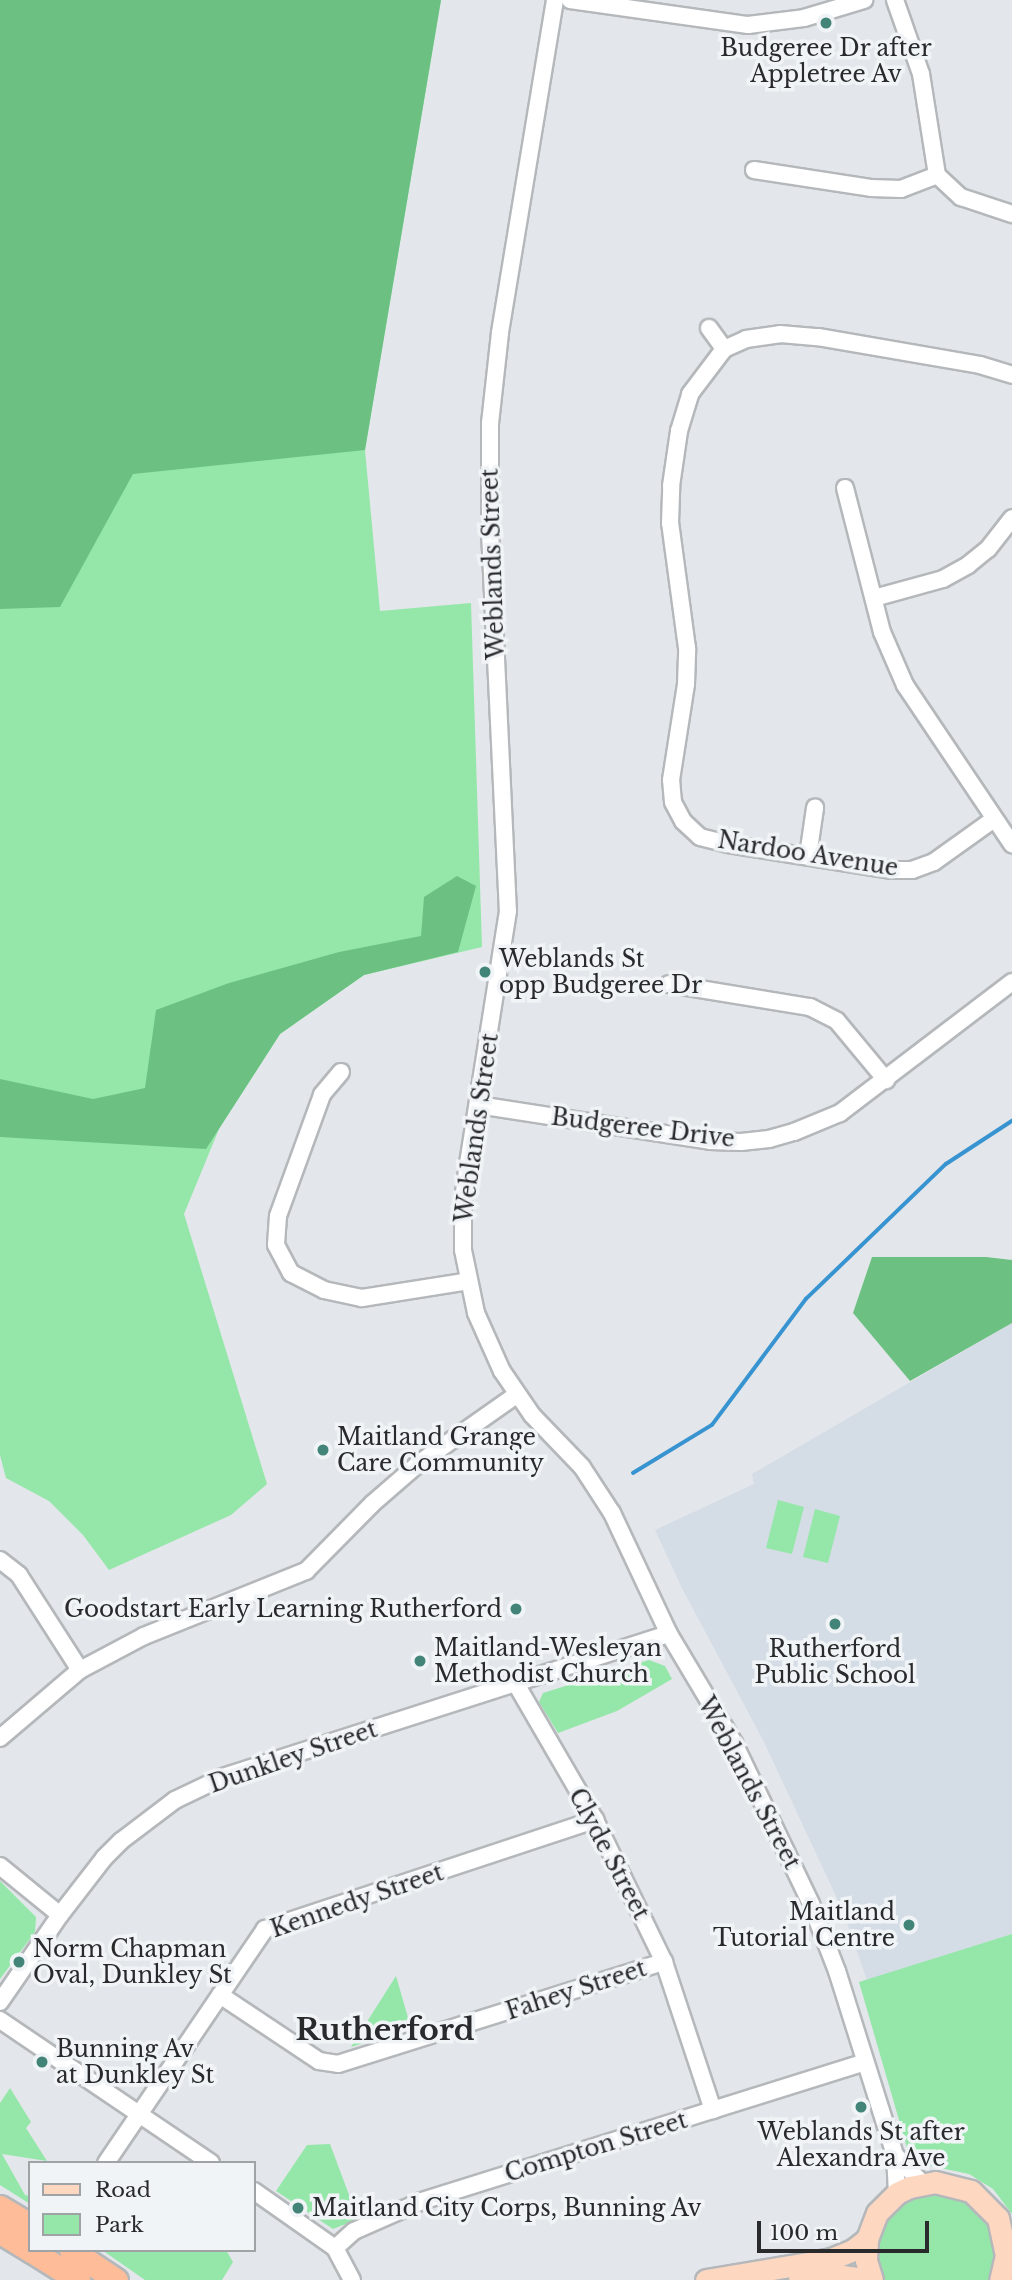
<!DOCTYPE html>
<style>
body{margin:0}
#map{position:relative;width:1012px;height:2280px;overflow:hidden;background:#e3e6ea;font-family:"Libre Baskerville",serif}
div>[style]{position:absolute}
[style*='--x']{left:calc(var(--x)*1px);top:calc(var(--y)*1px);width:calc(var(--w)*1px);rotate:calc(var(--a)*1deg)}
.built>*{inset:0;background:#d4dce6}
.green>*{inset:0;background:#94e7a8}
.forest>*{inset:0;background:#6cc182}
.stream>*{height:3.5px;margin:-1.75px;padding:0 1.75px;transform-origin:1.75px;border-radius:1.75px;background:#3894d0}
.roads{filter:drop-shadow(2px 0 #b5b8bb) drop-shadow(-2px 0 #b5b8bb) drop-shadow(0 2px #b5b8bb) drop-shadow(0 -2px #b5b8bb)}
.minor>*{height:16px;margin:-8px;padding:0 8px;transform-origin:8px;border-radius:8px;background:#fff}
.major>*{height:21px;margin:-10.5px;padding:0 10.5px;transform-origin:10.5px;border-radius:10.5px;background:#fed7c1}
.highway>*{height:23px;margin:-11.5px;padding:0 11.5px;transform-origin:11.5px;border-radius:11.5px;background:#febc98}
.dots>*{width:19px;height:19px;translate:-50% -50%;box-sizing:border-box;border:4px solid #f0f4f7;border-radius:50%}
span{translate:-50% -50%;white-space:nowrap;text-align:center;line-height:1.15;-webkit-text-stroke:7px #f0f4f7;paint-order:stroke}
.poi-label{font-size:23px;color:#282a2b}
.left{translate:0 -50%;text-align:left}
.right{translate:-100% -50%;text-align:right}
.street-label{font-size:23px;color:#282a2b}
.district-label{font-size:30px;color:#282a2b;font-weight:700}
.legend{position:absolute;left:28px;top:2161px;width:228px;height:91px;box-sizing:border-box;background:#f0f4f7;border:2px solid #a0a3a5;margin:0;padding:9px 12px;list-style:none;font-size:21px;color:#282a2b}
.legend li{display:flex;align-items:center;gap:14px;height:35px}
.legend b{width:35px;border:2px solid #a0a3a5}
.scale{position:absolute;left:757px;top:2221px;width:172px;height:32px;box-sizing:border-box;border:4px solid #282a2b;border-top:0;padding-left:9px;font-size:21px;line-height:24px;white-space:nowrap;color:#282a2b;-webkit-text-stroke:5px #f0f4f7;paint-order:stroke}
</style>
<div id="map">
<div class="built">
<i style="clip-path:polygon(1012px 1323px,1012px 1934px,867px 1980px,843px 1911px,764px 1742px,682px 1588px,655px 1530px,754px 1484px,752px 1474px)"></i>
</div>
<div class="green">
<i style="clip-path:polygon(0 0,441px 0,365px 450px,380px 611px,471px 603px,482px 947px,364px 975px,280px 1034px,219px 1129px,184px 1214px,267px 1484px,231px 1515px,109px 1570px,83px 1535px,49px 1501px,6px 1478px,0 1455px)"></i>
<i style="clip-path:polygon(778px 1500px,804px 1507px,792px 1554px,766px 1548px)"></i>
<i style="clip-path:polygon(815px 1509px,840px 1516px,828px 1563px,803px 1557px)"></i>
<i style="clip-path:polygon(649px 1660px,665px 1666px,672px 1679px,617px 1711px,558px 1733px,539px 1702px,543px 1693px)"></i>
<i style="clip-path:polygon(0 1881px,36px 1917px,35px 1932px,0 1979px)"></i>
<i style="clip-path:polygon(1012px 1934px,1012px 2214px,993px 2189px,969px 2174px,921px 2164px,908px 2151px,859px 1982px)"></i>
<i style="clip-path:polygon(396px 1976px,411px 2028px,351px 2047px)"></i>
<i style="clip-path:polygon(10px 2088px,31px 2122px,26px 2128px,47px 2161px,2px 2154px,25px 2195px,30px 2196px,30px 2204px,0 2185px,0 2103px)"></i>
<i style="clip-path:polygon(330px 2144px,358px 2219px,333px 2229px,276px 2191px,307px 2145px)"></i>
<i style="clip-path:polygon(926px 2188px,965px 2196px,991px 2225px,996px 2246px,994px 2267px,988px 2280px,878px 2280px,871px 2240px,890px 2205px)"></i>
<i style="clip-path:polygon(102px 2250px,226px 2250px,233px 2262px,222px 2280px,145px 2280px)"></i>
</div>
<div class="forest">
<i style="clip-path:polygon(0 0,441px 0,365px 450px,133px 474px,60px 607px,0 609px)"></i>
<i style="clip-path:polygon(457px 876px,476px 886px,458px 952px,364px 975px,280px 1034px,206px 1149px,0 1137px,0 1079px,93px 1099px,145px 1088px,156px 1010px,229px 983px,339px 952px,421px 936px,424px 897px)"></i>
<i style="clip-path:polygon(872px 1257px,986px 1257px,1012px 1260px,1012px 1323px,910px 1381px,853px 1313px)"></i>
</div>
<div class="stream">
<i style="--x:633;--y:1473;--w:92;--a:-31.3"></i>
<i style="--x:712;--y:1425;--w:157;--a:-53.3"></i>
<i style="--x:806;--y:1299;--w:194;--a:-44"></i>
<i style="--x:946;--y:1164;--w:79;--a:-33.1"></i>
</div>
<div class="roads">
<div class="minor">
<i style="--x:555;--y:0;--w:338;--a:99.4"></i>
<i style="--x:500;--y:333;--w:91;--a:96.3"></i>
<i style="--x:490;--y:423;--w:108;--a:90"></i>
<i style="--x:490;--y:531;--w:380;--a:87.3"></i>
<i style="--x:508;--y:911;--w:263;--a:99"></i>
<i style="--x:467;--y:1171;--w:29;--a:98"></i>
<i style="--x:463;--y:1200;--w:50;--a:90"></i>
<i style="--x:463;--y:1250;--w:64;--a:78.3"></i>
<i style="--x:476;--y:1313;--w:64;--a:65.9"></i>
<i style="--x:502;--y:1371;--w:53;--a:55.7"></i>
<i style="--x:532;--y:1415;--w:72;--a:46.1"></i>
<i style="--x:582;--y:1467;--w:55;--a:56.9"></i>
<i style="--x:612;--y:1513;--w:134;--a:64.8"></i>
<i style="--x:669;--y:1634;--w:127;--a:59.2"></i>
<i style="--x:734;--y:1743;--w:178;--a:64.4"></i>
<i style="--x:811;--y:1904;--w:72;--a:68.8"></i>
<i style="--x:837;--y:1971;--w:193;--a:72.5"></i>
<i style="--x:895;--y:2155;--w:38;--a:87"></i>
<i style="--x:570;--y:0;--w:180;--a:8"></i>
<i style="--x:748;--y:25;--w:56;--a:-7.1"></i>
<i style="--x:804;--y:18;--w:63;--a:-16.7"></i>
<i style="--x:895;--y:0;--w:78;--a:70.6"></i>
<i style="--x:921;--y:74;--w:102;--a:81"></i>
<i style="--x:937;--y:175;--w:33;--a:43"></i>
<i style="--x:961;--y:197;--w:54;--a:18.4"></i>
<i style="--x:754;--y:170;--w:118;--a:8.7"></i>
<i style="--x:871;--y:188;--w:30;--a:2"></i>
<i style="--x:901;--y:189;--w:39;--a:-21"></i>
<i style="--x:709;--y:328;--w:26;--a:54"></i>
<i style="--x:845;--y:488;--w:149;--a:75.6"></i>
<i style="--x:882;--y:632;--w:58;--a:66.5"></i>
<i style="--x:905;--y:685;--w:192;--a:56.1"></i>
<i style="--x:874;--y:598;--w:72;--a:-15.4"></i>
<i style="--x:943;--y:579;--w:29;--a:-29"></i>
<i style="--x:968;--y:565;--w:26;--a:-39"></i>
<i style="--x:988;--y:549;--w:39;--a:-52"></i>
<i style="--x:994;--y:819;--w:74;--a:144.4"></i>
<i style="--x:934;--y:862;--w:23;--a:160"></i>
<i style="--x:912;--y:870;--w:20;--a:180"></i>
<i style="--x:892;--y:870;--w:166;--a:-171"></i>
<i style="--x:728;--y:844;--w:29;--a:-166"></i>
<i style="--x:700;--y:837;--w:23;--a:-137"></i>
<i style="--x:683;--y:821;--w:21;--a:-118"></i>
<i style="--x:673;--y:802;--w:22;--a:-95"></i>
<i style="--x:671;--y:780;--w:97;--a:-81.1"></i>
<i style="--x:686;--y:684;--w:36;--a:-88"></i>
<i style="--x:687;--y:648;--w:126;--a:-97.7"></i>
<i style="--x:670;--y:523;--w:37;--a:-88"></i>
<i style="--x:671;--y:486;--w:56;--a:-81.7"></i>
<i style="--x:679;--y:431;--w:39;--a:-73"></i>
<i style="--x:690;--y:394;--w:56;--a:-52.9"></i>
<i style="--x:724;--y:349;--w:24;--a:-24"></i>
<i style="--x:746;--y:339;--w:34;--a:-8"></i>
<i style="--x:780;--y:334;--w:38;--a:5"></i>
<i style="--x:818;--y:337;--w:164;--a:9.8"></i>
<i style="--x:980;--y:365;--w:34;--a:17"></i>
<i style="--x:808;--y:856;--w:49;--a:-81.7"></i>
<i style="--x:669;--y:984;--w:143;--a:9.3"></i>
<i style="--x:810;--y:1007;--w:30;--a:27"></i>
<i style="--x:837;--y:1021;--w:77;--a:50.3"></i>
<i style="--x:341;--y:1072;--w:30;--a:130"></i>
<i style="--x:322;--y:1095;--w:129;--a:110"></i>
<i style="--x:278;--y:1216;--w:29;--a:94"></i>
<i style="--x:276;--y:1245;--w:32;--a:62"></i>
<i style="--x:291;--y:1273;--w:37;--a:27"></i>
<i style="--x:324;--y:1290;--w:39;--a:12"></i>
<i style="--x:362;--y:1298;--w:108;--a:-9"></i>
<i style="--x:478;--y:1105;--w:235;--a:8.8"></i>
<i style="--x:710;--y:1141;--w:31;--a:2"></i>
<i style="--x:741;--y:1142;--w:28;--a:-6"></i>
<i style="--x:769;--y:1139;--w:26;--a:-16"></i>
<i style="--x:794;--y:1132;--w:50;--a:-22.4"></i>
<i style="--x:840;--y:1113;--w:216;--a:-37.3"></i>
<i style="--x:0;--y:1560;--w:24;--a:38"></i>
<i style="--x:19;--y:1575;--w:113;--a:57.3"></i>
<i style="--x:516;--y:1684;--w:157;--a:59.8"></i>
<i style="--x:595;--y:1820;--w:158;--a:64.1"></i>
<i style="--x:664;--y:1962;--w:156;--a:71.7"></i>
<i style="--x:0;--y:1738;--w:105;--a:-40.4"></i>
<i style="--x:80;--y:1670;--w:72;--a:-28"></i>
<i style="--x:144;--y:1636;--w:175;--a:-21.9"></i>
<i style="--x:306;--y:1571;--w:94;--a:-45.4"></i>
<i style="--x:372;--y:1504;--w:61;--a:-41"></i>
<i style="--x:418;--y:1464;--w:120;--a:-35.1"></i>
<i style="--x:0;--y:1866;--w:77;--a:39.2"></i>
<i style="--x:220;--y:1995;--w:119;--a:33.7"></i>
<i style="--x:319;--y:2061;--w:19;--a:9"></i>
<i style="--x:338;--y:2064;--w:342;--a:-17.4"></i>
<i style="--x:0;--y:2002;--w:106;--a:-55.4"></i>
<i style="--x:60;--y:1915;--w:72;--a:-52.3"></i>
<i style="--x:104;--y:1858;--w:24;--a:-45"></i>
<i style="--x:121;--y:1841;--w:68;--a:-37.2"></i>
<i style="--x:175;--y:1800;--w:53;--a:-25.6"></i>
<i style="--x:223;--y:1777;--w:468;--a:-17.8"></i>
<i style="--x:0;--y:2020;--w:255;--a:34.1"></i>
<i style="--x:895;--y:2155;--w:39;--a:46"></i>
<i style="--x:106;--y:2163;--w:283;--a:-55.8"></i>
<i style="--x:265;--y:1929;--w:348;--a:-18.3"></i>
<i style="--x:254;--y:2191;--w:99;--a:35.1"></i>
<i style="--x:335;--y:2248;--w:36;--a:62"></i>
<i style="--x:335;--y:2248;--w:25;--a:-42"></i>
<i style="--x:354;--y:2231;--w:74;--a:-23.8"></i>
<i style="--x:422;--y:2201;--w:464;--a:-17.4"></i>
</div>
<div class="major">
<i style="--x:706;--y:2280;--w:127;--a:-9.5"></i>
<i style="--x:831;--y:2259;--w:24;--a:-22"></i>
<i style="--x:853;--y:2250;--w:18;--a:-38"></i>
<i style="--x:799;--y:2280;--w:36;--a:-8"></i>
<i style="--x:835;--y:2275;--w:36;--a:8"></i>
<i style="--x:872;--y:2280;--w:21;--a:-107"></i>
<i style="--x:866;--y:2260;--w:21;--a:-87"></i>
<i style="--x:867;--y:2239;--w:28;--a:-69"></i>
<i style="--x:877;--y:2213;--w:28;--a:-45"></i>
<i style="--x:897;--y:2193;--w:14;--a:-25"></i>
<i style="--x:910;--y:2187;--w:25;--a:-11"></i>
<i style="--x:935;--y:2182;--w:37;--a:14"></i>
<i style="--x:971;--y:2191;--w:38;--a:45"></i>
<i style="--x:998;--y:2218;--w:38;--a:78"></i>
<i style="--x:1006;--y:2255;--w:26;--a:103"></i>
</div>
<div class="highway">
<i style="--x:0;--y:2207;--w:35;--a:31"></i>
<i style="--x:0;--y:2232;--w:35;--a:31"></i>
<i style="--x:30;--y:2250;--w:57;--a:32"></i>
<i style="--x:71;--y:2250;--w:54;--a:33.7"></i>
</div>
</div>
<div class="dots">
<i style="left:826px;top:23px;background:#428578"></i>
<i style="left:485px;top:972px;background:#428578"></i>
<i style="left:323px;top:1450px;background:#428578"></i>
<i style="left:516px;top:1609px;background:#428578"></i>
<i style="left:835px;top:1624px;background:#428578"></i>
<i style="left:420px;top:1661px;background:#428578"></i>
<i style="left:909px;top:1925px;background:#428578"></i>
<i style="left:19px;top:1962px;background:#428578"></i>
<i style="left:42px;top:2062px;background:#428578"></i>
<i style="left:861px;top:2107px;background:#428578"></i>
<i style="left:298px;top:2208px;background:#428578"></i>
</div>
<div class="poi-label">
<span style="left:826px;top:61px">Budgeree Dr after<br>Appletree Av</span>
<span class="left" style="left:499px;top:972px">Weblands St<br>opp Budgeree Dr</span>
<span class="left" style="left:337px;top:1450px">Maitland Grange<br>Care Community</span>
<span class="right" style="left:502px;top:1609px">Goodstart Early Learning Rutherford</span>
<span class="left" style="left:434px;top:1661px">Maitland-Wesleyan<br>Methodist Church</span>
<span style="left:835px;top:1662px">Rutherford<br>Public School</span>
<span class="right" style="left:895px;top:1925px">Maitland<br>Tutorial Centre</span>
<span class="left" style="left:33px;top:1962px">Norm Chapman<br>Oval, Dunkley St</span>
<span class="left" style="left:56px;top:2062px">Bunning Av<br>at Dunkley St</span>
<span style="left:861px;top:2145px">Weblands St after<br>Alexandra Ave</span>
<span class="left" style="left:312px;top:2208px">Maitland City Corps, Bunning Av</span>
</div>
<div class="street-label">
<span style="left:493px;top:564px;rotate:-92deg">Weblands Street</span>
<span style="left:808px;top:854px;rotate:9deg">Nardoo Avenue</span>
<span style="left:477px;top:1128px;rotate:-82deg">Weblands Street</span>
<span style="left:643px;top:1128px;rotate:7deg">Budgeree Drive</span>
<span style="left:293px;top:1757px;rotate:-19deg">Dunkley Street</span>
<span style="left:749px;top:1783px;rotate:62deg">Weblands Street</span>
<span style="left:609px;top:1854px;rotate:62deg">Clyde Street</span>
<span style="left:357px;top:1901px;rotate:-19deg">Kennedy Street</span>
<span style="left:576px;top:1990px;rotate:-18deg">Fahey Street</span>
<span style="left:596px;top:2147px;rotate:-17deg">Compton Street</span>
</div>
<div class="district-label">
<span style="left:385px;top:2030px">Rutherford</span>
</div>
<ul class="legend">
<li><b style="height:9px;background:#fed7c1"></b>Road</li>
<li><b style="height:19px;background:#94e7a8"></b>Park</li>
</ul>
<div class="scale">100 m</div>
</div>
